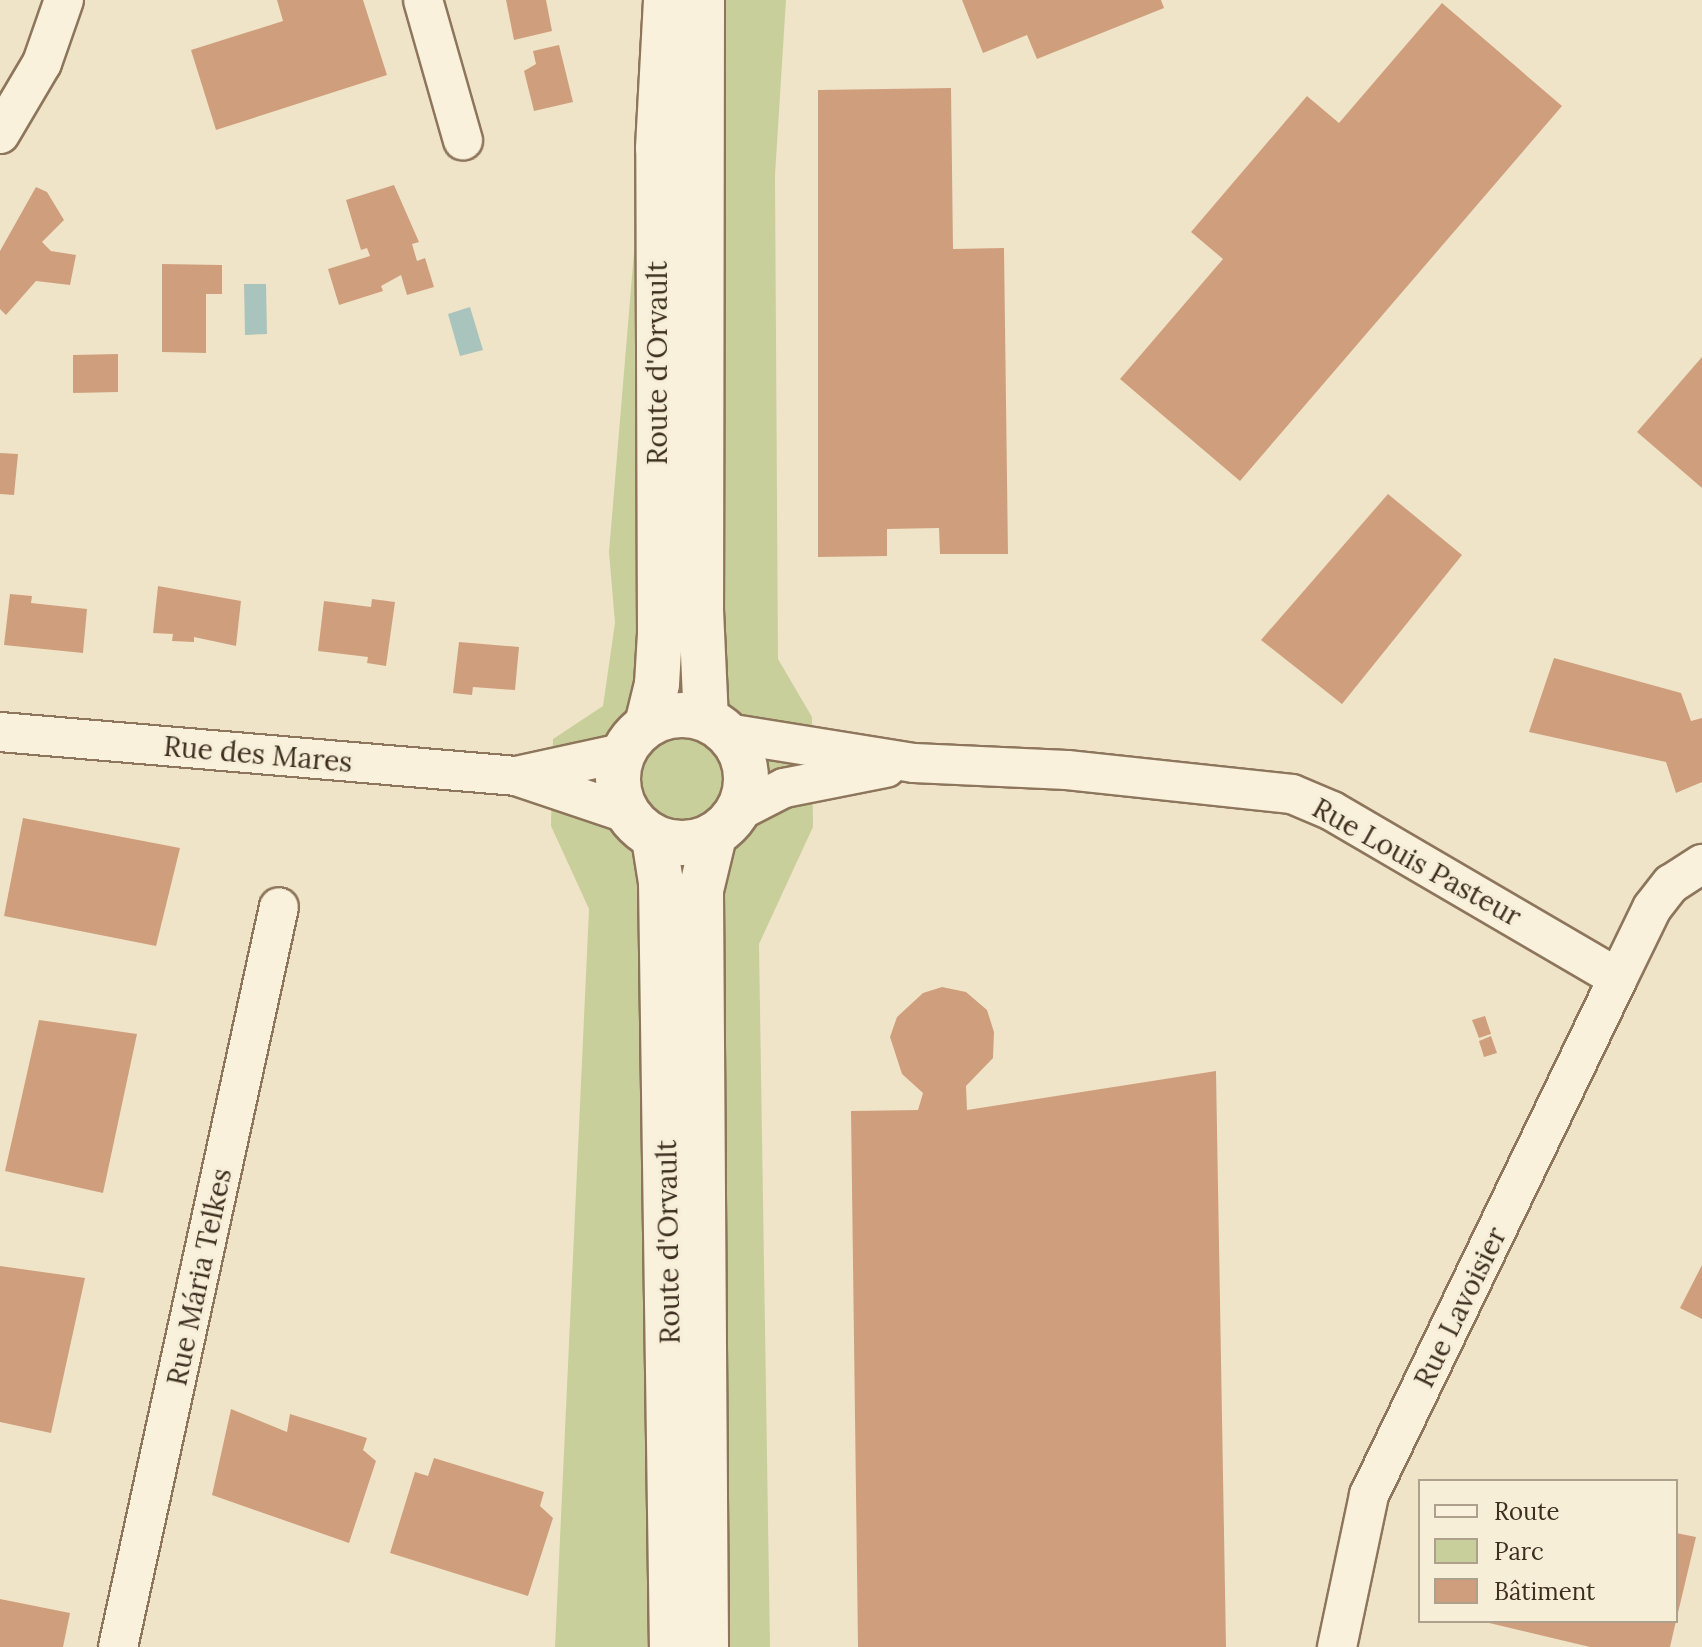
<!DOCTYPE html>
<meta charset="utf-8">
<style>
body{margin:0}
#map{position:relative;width:1702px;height:1647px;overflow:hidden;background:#f0e4c8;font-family:Lora,serif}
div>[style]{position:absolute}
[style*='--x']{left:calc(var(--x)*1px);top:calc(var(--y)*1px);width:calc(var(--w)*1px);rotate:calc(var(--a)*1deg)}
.green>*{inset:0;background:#c9cf9b}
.water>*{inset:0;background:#a9c4bc}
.building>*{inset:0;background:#cf9f7d}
.roads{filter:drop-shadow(2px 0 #8d765c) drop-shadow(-2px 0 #8d765c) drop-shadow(0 2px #8d765c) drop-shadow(0 -2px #8d765c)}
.street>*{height:38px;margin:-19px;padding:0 19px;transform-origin:19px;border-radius:19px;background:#faf1dc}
.secondary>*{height:44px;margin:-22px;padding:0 22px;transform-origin:22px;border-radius:22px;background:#faf1dc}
.secondary>.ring{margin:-22px;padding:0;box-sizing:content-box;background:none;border:44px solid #faf1dc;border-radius:50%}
span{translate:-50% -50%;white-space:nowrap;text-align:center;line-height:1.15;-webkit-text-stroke:6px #f7eed8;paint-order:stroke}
.street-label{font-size:28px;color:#3d2e20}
.legend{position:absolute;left:1418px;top:1479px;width:260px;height:144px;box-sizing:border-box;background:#f7eed8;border:2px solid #ada18e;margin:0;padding:10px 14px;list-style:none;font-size:24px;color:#3d2e20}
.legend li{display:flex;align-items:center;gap:16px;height:40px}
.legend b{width:40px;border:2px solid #ada18e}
</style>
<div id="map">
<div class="green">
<i style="clip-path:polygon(655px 0,786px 0,775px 175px,778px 659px,812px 717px,813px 827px,759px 944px,770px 1647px,555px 1647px,589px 909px,551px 826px,553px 739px,603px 706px,615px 623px,609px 552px)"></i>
</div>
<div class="water">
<i style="clip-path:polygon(244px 284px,266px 284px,267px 334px,245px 335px)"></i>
<i style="clip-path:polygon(470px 307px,483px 350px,460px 356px,448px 314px)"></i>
</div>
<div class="building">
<i style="clip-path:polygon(277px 0,363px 0,387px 75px,216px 130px,191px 50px,283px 21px)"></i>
<i style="clip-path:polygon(506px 0,546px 0,552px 31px,514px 40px)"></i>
<i style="clip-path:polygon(962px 0,1161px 0,1164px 8px,1037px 59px,1027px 35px,983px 53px)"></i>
<i style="clip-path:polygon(1442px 3px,1562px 106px,1240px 481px,1120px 379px,1223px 259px,1191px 232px,1307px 96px,1339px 123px)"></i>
<i style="clip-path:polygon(559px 45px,573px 102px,534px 111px,524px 71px,536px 64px,533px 51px)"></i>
<i style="clip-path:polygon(951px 88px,953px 249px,1004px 248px,1008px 554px,940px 554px,939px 528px,887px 529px,887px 556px,818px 557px,818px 90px)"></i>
<i style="clip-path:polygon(394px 185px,419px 242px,412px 244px,417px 261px,425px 258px,434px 287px,407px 295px,401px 275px,381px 286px,383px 291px,339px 305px,328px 269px,370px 256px,367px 248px,361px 250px,346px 200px)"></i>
<i style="clip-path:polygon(36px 187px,47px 192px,64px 220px,42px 242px,51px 251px,76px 255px,70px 285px,36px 281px,6px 315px,0 309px,0 251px)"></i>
<i style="clip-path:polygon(162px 264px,222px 265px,222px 294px,206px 294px,206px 353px,162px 352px)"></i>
<i style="clip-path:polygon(118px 354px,118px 392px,73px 393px,73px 355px)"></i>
<i style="clip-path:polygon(1702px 357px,1702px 488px,1637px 432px)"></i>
<i style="clip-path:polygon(0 453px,18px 454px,14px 495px,0 494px)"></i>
<i style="clip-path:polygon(1388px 494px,1462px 555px,1342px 704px,1261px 640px)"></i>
<i style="clip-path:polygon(158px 586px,241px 601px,236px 646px,194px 637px,194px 642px,172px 641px,173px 634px,153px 633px)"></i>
<i style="clip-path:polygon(10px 594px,32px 596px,31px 603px,87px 609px,83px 653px,4px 645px)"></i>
<i style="clip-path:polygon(372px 599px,395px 602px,386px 666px,367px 663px,368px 657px,318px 651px,324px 601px,371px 607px)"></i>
<i style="clip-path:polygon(459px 642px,519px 647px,515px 690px,473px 687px,472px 695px,453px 693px)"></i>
<i style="clip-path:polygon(1554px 658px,1681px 693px,1691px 721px,1702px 718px,1702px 782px,1676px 793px,1666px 762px,1529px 732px)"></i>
<i style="clip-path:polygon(23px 818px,180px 848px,156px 946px,4px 916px)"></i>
<i style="clip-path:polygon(942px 987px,966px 992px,987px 1010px,994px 1032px,993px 1058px,966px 1086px,967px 1110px,1216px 1071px,1226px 1647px,858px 1647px,851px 1111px,918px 1110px,923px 1093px,902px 1074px,890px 1037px,897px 1017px,923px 993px)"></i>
<i style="clip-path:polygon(1485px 1016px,1491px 1034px,1479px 1038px,1472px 1020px)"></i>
<i style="clip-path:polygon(39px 1020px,137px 1034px,103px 1193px,5px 1171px)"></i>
<i style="clip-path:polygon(1491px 1036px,1497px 1053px,1484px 1057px,1479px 1041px)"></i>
<i style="clip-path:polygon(1702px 1265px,1702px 1319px,1680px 1308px)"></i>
<i style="clip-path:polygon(0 1266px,85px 1278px,51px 1433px,0 1422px)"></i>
<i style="clip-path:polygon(231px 1409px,287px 1432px,290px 1414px,367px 1438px,363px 1450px,376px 1461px,349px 1543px,212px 1495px)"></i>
<i style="clip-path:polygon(434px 1458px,544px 1492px,540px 1506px,553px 1518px,528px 1596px,390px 1553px,415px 1472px,428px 1476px)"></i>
<i style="clip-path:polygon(1676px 1533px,1696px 1537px,1677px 1617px,1676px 1617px)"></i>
<i style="clip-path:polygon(0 1599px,70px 1613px,63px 1647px,0 1647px)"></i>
<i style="clip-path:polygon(1676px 1621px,1670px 1647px,1590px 1647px,1485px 1622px)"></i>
</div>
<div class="roads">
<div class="street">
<i style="--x:423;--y:0;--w:146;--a:74.1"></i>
<i style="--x:0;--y:134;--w:82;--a:-59.4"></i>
<i style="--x:42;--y:63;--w:67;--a:-70.8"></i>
<i style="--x:0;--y:732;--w:518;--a:4.87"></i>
<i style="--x:516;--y:776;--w:116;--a:18.6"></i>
<i style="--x:727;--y:733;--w:189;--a:9.1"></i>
<i style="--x:914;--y:763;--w:153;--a:2.6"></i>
<i style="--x:1067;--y:770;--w:226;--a:6.1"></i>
<i style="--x:1292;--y:794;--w:43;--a:23"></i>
<i style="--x:1332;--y:811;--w:331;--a:30.3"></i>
<i style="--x:1618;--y:978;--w:78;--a:-64.1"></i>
<i style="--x:1652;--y:908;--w:31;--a:-52"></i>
<i style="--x:1671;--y:884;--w:37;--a:-33"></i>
<i style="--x:516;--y:776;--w:108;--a:-12.2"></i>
<i style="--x:737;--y:812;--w:53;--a:-27.1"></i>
<i style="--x:784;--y:788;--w:104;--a:-11.1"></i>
<i style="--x:118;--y:1647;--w:757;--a:-77.73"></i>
<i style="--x:1337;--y:1647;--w:155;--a:-78.1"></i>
<i style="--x:1369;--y:1495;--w:574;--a:-64.28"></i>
</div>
<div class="secondary">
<i style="--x:702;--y:0;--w:610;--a:90.09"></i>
<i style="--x:701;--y:610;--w:109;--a:87.4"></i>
<i class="ring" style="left:618px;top:715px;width:84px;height:84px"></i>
<i style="--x:647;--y:725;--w:42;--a:-76.3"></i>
<i style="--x:657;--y:684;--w:51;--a:-86.6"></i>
<i style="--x:660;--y:633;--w:485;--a:-90.2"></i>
<i style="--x:658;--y:148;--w:148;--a:-86.9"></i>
<i style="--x:654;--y:838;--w:45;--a:81"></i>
<i style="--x:661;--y:882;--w:765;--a:89.18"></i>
<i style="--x:706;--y:1647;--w:757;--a:-90.38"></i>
<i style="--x:701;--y:890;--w:56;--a:-76.5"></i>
</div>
</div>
<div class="street-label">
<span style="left:657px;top:363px;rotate:-90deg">Route d'Orvault</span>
<span style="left:258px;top:754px;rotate:5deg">Rue des Mares</span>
<span style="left:1417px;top:862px;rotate:29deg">Rue Louis Pasteur</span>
<span style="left:668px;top:1242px;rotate:-91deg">Route d'Orvault</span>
<span style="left:199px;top:1277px;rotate:-78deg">Rue Mária Telkes</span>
<span style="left:1460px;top:1307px;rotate:-64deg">Rue Lavoisier</span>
</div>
<ul class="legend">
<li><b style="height:10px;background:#faf1dc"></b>Route</li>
<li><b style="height:22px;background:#c9cf9b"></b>Parc</li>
<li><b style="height:22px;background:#cf9f7d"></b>Bâtiment</li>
</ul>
</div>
